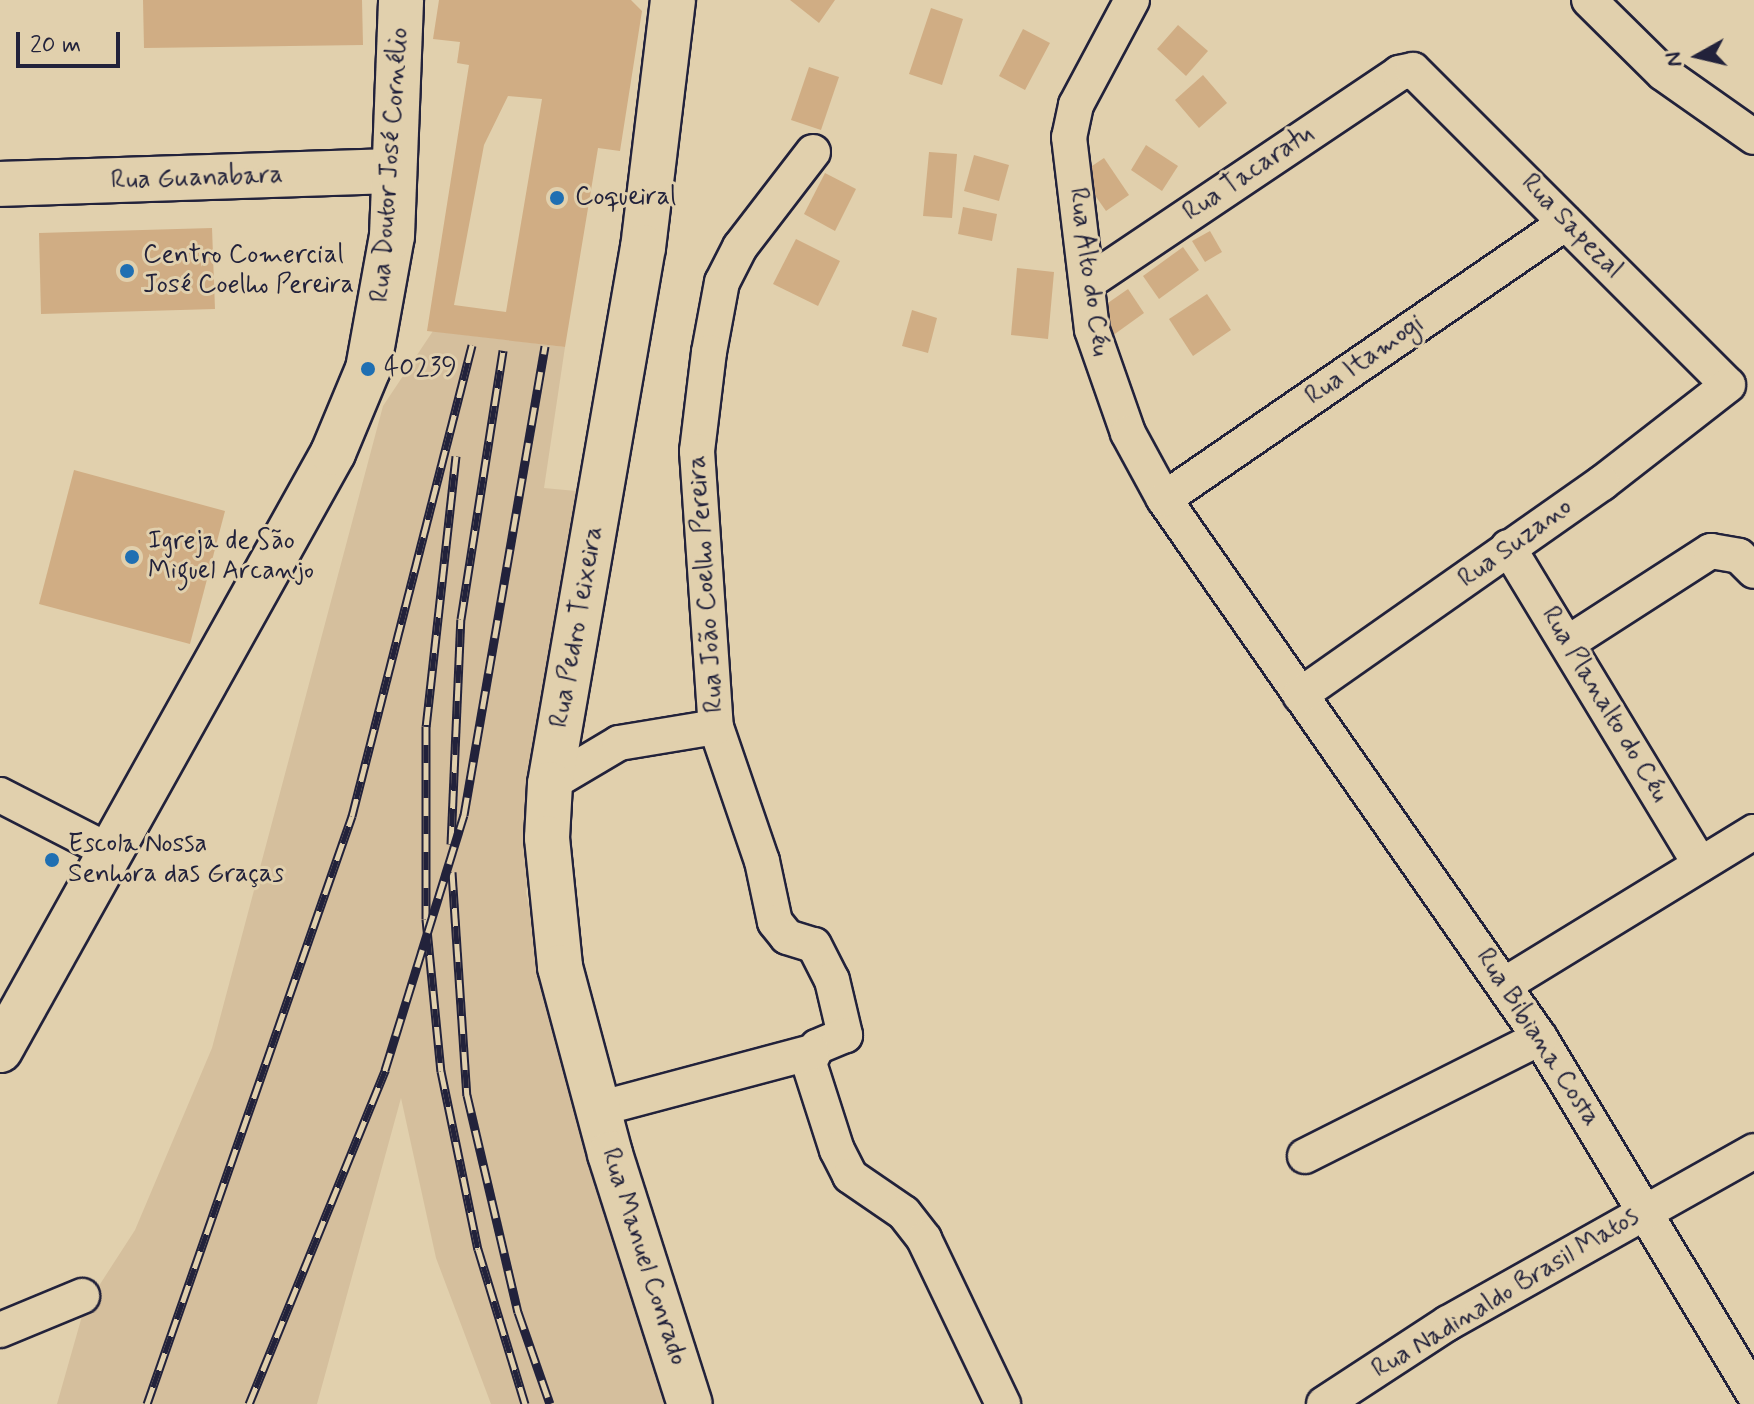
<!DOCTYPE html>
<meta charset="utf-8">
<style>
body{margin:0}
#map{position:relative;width:1754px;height:1404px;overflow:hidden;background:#e1d0ad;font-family:Mynerve,sans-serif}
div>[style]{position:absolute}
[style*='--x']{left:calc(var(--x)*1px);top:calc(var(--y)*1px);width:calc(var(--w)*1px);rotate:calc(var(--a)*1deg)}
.built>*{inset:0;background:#d5bf9d}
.building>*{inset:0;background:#d0ad84}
.roads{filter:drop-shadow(2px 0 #22223b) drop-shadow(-2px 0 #22223b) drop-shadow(0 2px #22223b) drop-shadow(0 -2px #22223b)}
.street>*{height:34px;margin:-17px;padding:0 17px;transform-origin:17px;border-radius:17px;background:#e1d0ad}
.secondary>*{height:44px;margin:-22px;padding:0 22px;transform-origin:22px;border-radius:22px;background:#e1d0ad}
.rail>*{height:9px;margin-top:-4.5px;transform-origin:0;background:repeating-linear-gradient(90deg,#e1d0ad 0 18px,#22223b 0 36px);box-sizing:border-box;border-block:2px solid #22223b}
.dots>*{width:22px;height:22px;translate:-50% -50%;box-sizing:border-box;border:4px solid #e1d0ad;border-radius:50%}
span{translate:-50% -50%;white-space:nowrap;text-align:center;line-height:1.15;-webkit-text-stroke:6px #e1d0ad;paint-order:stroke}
.street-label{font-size:26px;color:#22223b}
.poi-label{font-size:26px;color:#22223b}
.left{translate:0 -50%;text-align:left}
.north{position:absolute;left:1658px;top:16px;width:80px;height:80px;-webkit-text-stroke:6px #e1d0ad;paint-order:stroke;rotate:262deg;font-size:22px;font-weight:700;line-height:32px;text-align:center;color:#22223b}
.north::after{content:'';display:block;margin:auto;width:28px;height:36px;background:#22223b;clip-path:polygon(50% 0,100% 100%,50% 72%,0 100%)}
.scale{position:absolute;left:16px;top:32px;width:104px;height:36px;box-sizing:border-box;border:4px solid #22223b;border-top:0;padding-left:10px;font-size:24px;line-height:28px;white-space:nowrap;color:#22223b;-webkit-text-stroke:6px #e1d0ad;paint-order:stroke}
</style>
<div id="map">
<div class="built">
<i style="clip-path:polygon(433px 331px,565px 347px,544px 488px,576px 491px,526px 893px,607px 1225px,664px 1404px,491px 1404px,436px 1258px,401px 1098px,317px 1404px,57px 1404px,84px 1309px,135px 1230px,212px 1048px,383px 406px)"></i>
</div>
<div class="building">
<i style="clip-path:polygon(143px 0,362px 0,363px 45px,144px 48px)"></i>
<i style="clip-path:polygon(evenodd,439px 0,631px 0,642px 11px,620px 151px,598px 148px,565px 347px,427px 331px,469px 65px,457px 63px,460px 42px,433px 39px,439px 0,508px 96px,542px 99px,506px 312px,454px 305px,484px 145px,508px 96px)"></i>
<i style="clip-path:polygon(790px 0,835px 0,819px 23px)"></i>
<i style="clip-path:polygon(931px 8px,963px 19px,942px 85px,909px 74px)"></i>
<i style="clip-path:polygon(1178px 25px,1208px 51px,1186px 76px,1157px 49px)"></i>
<i style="clip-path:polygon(1023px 29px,1050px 43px,1025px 90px,999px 76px)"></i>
<i style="clip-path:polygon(809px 67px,839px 77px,821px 130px,791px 120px)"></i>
<i style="clip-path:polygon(1203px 75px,1227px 103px,1199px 128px,1175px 100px)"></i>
<i style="clip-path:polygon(1146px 145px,1178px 166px,1162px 191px,1131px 170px)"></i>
<i style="clip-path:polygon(929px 152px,957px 154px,952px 218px,923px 216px)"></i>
<i style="clip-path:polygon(974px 155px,1009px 165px,999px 201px,964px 191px)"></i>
<i style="clip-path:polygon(1104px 158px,1129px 195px,1106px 211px,1080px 174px)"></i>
<i style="clip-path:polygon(825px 173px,856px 189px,835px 231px,804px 214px)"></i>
<i style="clip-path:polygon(963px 207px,997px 214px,992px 241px,958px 234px)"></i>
<i style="clip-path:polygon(212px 228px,215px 309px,41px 314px,39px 233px)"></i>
<i style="clip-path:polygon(1210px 231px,1222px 252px,1205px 262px,1192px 241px)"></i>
<i style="clip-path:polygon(796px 239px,840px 261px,818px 306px,773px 284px)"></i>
<i style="clip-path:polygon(1183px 247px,1199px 270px,1159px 299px,1143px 276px)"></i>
<i style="clip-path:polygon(1017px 268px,1054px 272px,1048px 339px,1011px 335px)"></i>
<i style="clip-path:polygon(1128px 289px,1144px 313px,1112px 336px,1095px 312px)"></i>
<i style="clip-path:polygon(1207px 294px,1231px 330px,1193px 356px,1169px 319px)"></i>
<i style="clip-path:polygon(912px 310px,937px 318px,928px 353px,902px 346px)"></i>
<i style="clip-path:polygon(74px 470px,225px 511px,190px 644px,39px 604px)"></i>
</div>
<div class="roads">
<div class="street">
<i style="--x:1132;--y:0;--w:119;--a:118.1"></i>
<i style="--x:1076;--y:105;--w:33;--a:102"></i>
<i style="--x:1069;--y:137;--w:194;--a:83.2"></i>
<i style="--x:1092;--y:330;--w:109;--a:70.7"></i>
<i style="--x:1128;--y:433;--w:75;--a:61.4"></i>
<i style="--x:1164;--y:499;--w:657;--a:55.1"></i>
<i style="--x:1540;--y:1038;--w:415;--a:59"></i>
<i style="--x:1589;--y:0;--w:104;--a:44.6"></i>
<i style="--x:1663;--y:73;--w:111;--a:35.1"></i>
<i style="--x:813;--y:152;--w:120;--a:127.5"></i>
<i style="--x:740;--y:247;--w:39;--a:117"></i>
<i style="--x:722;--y:282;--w:71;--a:100.5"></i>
<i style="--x:709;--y:352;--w:100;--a:96.9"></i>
<i style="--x:697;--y:451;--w:277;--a:86.1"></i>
<i style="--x:716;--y:727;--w:142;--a:71.1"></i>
<i style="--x:762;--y:861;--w:62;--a:78"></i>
<i style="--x:775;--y:922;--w:19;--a:51"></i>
<i style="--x:787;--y:937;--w:28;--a:17"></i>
<i style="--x:814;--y:945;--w:39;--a:63"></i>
<i style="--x:832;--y:980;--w:57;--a:76.7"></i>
<i style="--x:845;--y:1035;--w:30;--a:157"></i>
<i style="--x:817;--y:1047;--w:18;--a:117"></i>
<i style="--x:809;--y:1063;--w:91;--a:72.2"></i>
<i style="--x:837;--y:1150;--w:29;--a:63"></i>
<i style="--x:850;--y:1176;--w:65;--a:34.4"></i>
<i style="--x:904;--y:1213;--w:33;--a:52"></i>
<i style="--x:924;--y:1239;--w:183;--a:64.4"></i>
<i style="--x:1087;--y:283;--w:376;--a:-33.9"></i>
<i style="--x:1399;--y:73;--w:14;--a:-12"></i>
<i style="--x:1413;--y:70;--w:445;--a:45"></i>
<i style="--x:1728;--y:385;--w:160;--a:142.1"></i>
<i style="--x:1602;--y:483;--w:369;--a:144.9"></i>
<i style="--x:1164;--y:499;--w:487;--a:-34.5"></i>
<i style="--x:1508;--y:547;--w:371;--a:58.8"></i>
<i style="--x:1568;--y:643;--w:170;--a:-32.8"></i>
<i style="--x:1711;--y:551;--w:28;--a:10"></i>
<i style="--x:1739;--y:556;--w:21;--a:45"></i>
<i style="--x:550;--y:784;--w:80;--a:-30.7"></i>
<i style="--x:619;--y:743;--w:98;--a:-9.4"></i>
<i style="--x:0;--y:795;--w:125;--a:27.2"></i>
<i style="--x:1504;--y:985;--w:293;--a:-31.5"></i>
<i style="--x:598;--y:1109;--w:221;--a:-14.9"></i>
<i style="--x:1305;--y:1156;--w:263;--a:-26.7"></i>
<i style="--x:0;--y:1330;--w:89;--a:-22.5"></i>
<i style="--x:1324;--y:1404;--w:148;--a:-33.2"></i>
<i style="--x:1448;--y:1323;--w:351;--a:-29.3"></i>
</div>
<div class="secondary">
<i style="--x:673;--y:0;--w:249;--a:96.9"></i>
<i style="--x:643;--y:247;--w:545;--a:99.83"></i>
<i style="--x:550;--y:784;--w:54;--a:93.2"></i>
<i style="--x:547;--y:838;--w:130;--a:84.2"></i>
<i style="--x:560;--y:967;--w:194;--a:75"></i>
<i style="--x:610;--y:1154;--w:262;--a:72.3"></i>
<i style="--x:0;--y:184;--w:393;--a:-1.9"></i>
<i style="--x:0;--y:1050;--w:684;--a:-60.85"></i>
<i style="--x:333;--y:453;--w:91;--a:-67.4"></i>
<i style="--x:368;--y:369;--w:135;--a:-79.8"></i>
<i style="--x:392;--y:236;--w:236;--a:-87.8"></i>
</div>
</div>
<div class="rail">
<i style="--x:456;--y:456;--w:272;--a:96.3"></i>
<i style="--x:426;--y:726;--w:193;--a:90"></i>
<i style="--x:426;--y:919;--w:153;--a:84.4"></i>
<i style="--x:441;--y:1071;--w:182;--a:78.3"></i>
<i style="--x:478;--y:1249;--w:162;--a:73.1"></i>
<i style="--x:451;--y:844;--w:225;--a:-87.5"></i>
<i style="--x:461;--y:619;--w:272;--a:-81.1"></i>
<i style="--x:452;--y:872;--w:224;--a:86.2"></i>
<i style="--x:467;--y:1095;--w:223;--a:76.8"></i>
<i style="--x:518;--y:1312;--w:97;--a:70.8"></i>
<i style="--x:147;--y:1404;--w:623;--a:-70.78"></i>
<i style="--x:352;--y:816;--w:486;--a:-75.7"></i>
<i style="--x:249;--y:1404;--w:361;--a:-67.8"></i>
<i style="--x:385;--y:1070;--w:267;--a:-72.8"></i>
<i style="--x:464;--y:815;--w:476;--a:-80.2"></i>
</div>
<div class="dots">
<i style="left:557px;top:198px;background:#1f6fb2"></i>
<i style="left:127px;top:271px;background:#1f6fb2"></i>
<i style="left:368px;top:369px;background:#1f6fb2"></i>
<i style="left:132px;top:557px;background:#1f6fb2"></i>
<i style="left:52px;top:860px;background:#1f6fb2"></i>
</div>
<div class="street-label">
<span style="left:391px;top:165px;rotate:-86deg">Rua Doutor José Cornélio</span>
<span style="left:1249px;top:174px;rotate:-34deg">Rua Tacaratu</span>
<span style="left:197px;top:179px;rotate:-2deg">Rua Guanabara</span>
<span style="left:1571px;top:227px;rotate:46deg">Rua Sapezal</span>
<span style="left:1088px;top:272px;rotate:82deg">Rua Alto do Céu</span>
<span style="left:1365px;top:361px;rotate:-35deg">Rua Itamogi</span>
<span style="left:1516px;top:544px;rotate:-36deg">Rua Suzano</span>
<span style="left:707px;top:584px;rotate:-94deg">Rua João Coelho Pereira</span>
<span style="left:578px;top:627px;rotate:-80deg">Rua Pedro Teixeira</span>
<span style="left:1604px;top:705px;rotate:59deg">Rua Planalto do Céu</span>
<span style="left:1537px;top:1038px;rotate:57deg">Rua Bibiana Costa</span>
<span style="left:643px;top:1257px;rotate:72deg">Rua Manuel Conrado</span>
<span style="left:1506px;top:1294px;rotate:-31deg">Rua Nadinaldo Brasil Matos</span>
</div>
<div class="poi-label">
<span class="left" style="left:575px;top:198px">Coqueiral</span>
<span class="left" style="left:143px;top:271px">Centro Comercial<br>José Coelho Pereira</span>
<span class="left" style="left:384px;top:369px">40239</span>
<span class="left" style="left:148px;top:557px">Igreja de São<br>Miguel Arcanjo</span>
<span class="left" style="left:68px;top:860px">Escola Nossa<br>Senhora das Graças</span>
</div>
<div class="north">N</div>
<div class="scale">20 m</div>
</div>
